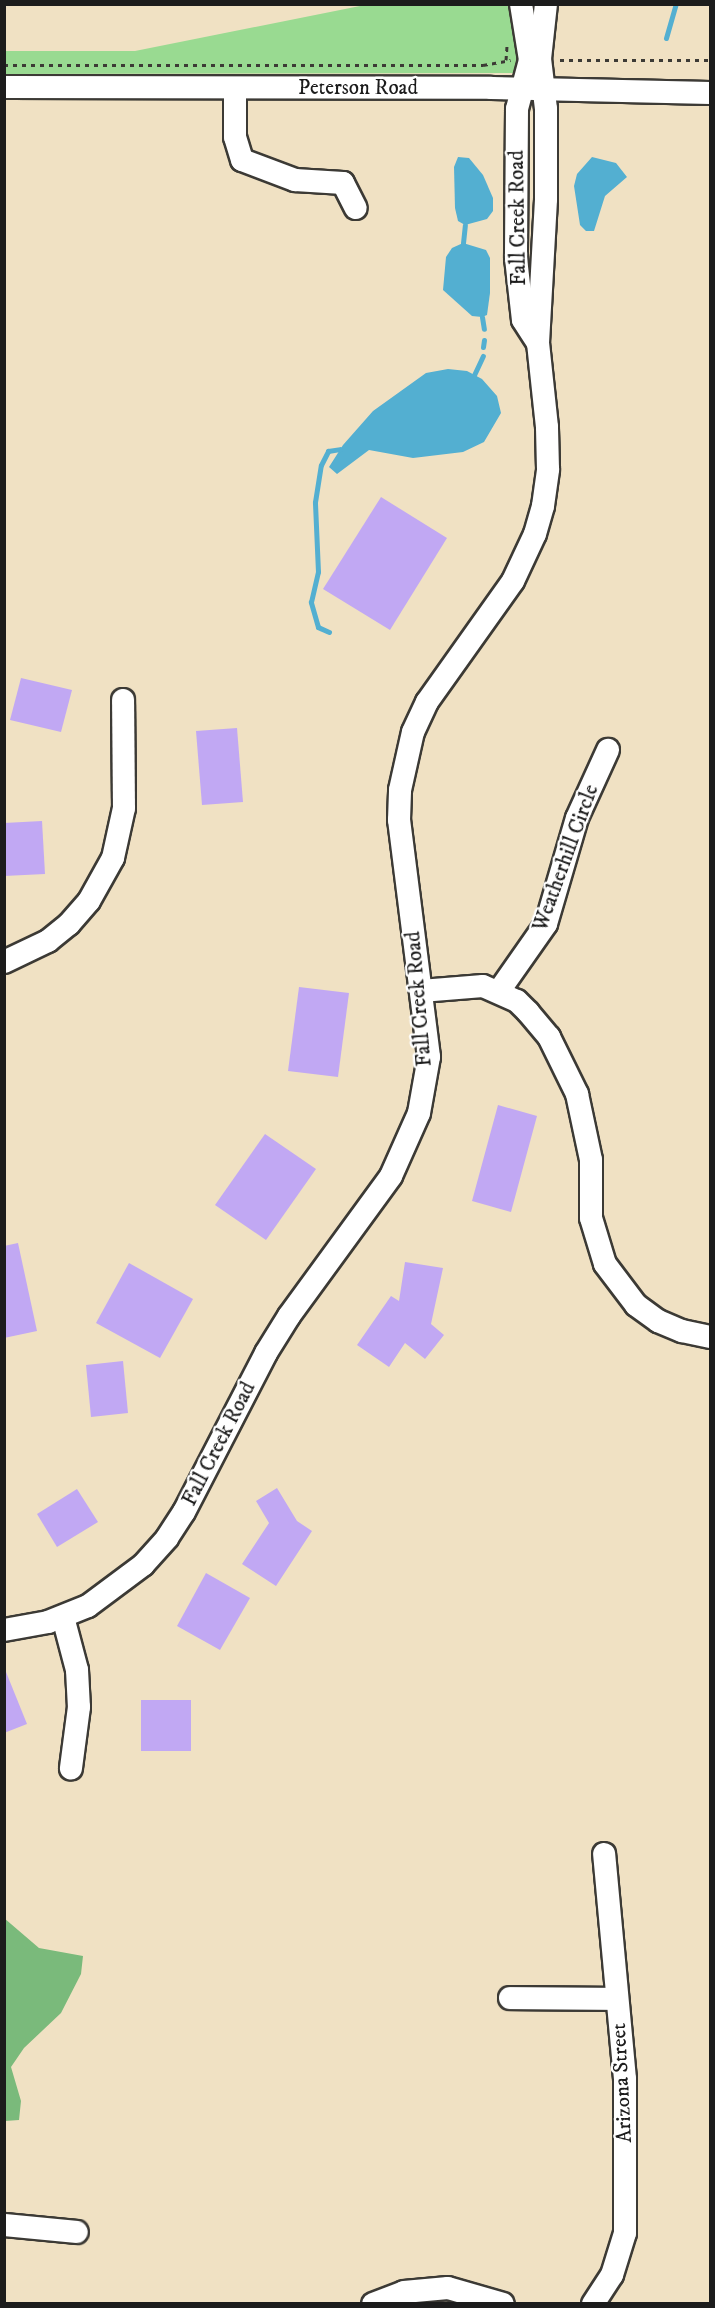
<!DOCTYPE html>
<style>
body{margin:0}
#map{position:relative;width:715px;height:2308px;overflow:hidden;background:#f0e1c3;font-family:"IM FELL DW Pica",serif}
div>[style]{position:absolute}
[style*='--x']{left:calc(var(--x)*1px);top:calc(var(--y)*1px);width:calc(var(--w)*1px);rotate:calc(var(--a)*1deg)}
.green>*{inset:0;background:#99da91}
.forest>*{inset:0;background:#7aba7b}
.water>*{inset:0;background:#53afd1}
.stream>*{height:5px;margin:-2.5px;padding:0 2.5px;transform-origin:2.5px;border-radius:2.5px;background:#53afd1}
.building>*{inset:0;background:#c1a8f3}
.path>*{height:3px;margin-top:-1.5px;transform-origin:0;background:repeating-linear-gradient(90deg,#3c3a35 0 4.5px,transparent 0 9px)}
.roads{filter:drop-shadow(2px 0 #3c3a35) drop-shadow(-2px 0 #3c3a35) drop-shadow(0 2px #3c3a35) drop-shadow(0 -2px #3c3a35)}
.minor>*{height:22px;margin:-11px;padding:0 11px;transform-origin:11px;border-radius:11px;background:#fff}
span{translate:-50% -50%;white-space:nowrap;text-align:center;line-height:1.15;-webkit-text-stroke:4.5px #fff;paint-order:stroke}
.street-label{font-size:21px;color:#1c1c1c}
.frame{position:absolute;inset:0;border:6px solid #1c1c1c;pointer-events:none}
</style>
<div id="map">
<div class="green">
<i style="clip-path:polygon(516px 4px,525px 56px,515px 73px,5px 74px,4px 51px,135px 51px,365px 5px)"></i>
</div>
<div class="forest">
<i style="clip-path:polygon(4px 1918px,39px 1948px,83px 1956px,81px 1974px,61px 2013px,24px 2048px,11px 2067px,21px 2101px,19px 2120px,5px 2121px)"></i>
</div>
<div class="water">
<i style="clip-path:polygon(458px 157px,469px 158px,483px 175px,493px 198px,493px 211px,487px 219px,465px 225px,458px 221px,455px 208px,454px 167px)"></i>
<i style="clip-path:polygon(592px 157px,616px 163px,627px 177px,605px 196px,594px 231px,586px 231px,580px 225px,574px 186px,577px 174px)"></i>
<i style="clip-path:polygon(463px 243px,486px 250px,490px 258px,490px 293px,487px 315px,482px 317px,472px 316px,443px 290px,446px 257px,452px 248px)"></i>
<i style="clip-path:polygon(448px 369px,467px 371px,482px 379px,497px 396px,501px 413px,484px 442px,463px 452px,413px 458px,369px 450px,337px 474px,329px 467px,343px 445px,373px 411px,426px 373px)"></i>
</div>
<div class="stream">
<i style="--x:666;--y:38;--w:35;--a:-74"></i>
<i style="--x:463;--y:243;--w:18;--a:-84"></i>
<i style="--x:482;--y:317;--w:12;--a:81"></i>
<i style="--x:483;--y:347;--w:7;--a:-82"></i>
<i style="--x:474;--y:375;--w:21;--a:-65"></i>
<i style="--x:329;--y:632;--w:12;--a:-156"></i>
<i style="--x:318;--y:627;--w:26;--a:-106"></i>
<i style="--x:311;--y:602;--w:31;--a:-77"></i>
<i style="--x:318;--y:572;--w:70;--a:-92.5"></i>
<i style="--x:315;--y:502;--w:37;--a:-81"></i>
<i style="--x:321;--y:465;--w:16;--a:-63"></i>
<i style="--x:328;--y:451;--w:12;--a:-9"></i>
</div>
<div class="building">
<i style="clip-path:polygon(381px 497px,447px 538px,390px 630px,323px 589px)"></i>
<i style="clip-path:polygon(21px 678px,72px 690px,61px 732px,10px 720px)"></i>
<i style="clip-path:polygon(237px 728px,243px 802px,202px 805px,196px 731px)"></i>
<i style="clip-path:polygon(42px 821px,45px 874px,4px 876px,4px 823px)"></i>
<i style="clip-path:polygon(299px 987px,349px 993px,338px 1077px,288px 1071px)"></i>
<i style="clip-path:polygon(498px 1105px,537px 1116px,511px 1212px,472px 1201px)"></i>
<i style="clip-path:polygon(265px 1134px,316px 1169px,266px 1240px,215px 1205px)"></i>
<i style="clip-path:polygon(18px 1243px,37px 1331px,4px 1338px,4px 1246px)"></i>
<i style="clip-path:polygon(405px 1262px,443px 1268px,431px 1324px,444px 1335px,425px 1359px,405px 1343px,389px 1367px,357px 1345px,391px 1296px,399px 1301px)"></i>
<i style="clip-path:polygon(129px 1263px,193px 1299px,160px 1358px,96px 1323px)"></i>
<i style="clip-path:polygon(123px 1361px,128px 1413px,91px 1417px,86px 1365px)"></i>
<i style="clip-path:polygon(277px 1488px,297px 1521px,312px 1531px,276px 1586px,242px 1564px,269px 1523px,256px 1501px)"></i>
<i style="clip-path:polygon(77px 1489px,98px 1522px,57px 1547px,37px 1514px)"></i>
<i style="clip-path:polygon(206px 1573px,250px 1598px,220px 1650px,177px 1626px)"></i>
<i style="clip-path:polygon(4px 1667px,27px 1724px,4px 1733px)"></i>
<i style="clip-path:polygon(141px 1700px,191px 1700px,191px 1751px,141px 1751px)"></i>
</div>
<div class="path">
<i style="--x:506;--y:60;--w:14;--a:-86"></i>
<i style="--x:560;--y:60;--w:150;--a:0"></i>
<i style="--x:4;--y:65;--w:479;--a:0"></i>
<i style="--x:483;--y:65;--w:28;--a:-10"></i>
</div>
<div class="roads">
<div class="minor">
<i style="--x:521;--y:4;--w:57;--a:80.9"></i>
<i style="--x:530;--y:60;--w:51;--a:104.9"></i>
<i style="--x:517;--y:109;--w:149;--a:90.4"></i>
<i style="--x:516;--y:258;--w:62;--a:83.6"></i>
<i style="--x:523;--y:320;--w:27;--a:57"></i>
<i style="--x:4;--y:87;--w:487;--a:0.1"></i>
<i style="--x:491;--y:88;--w:219;--a:1.3"></i>
<i style="--x:235;--y:88;--w:49;--a:90"></i>
<i style="--x:235;--y:137;--w:24;--a:73"></i>
<i style="--x:242;--y:160;--w:57;--a:20.7"></i>
<i style="--x:295;--y:180;--w:48;--a:3.6"></i>
<i style="--x:343;--y:183;--w:28;--a:63"></i>
<i style="--x:4;--y:962;--w:49;--a:-25.5"></i>
<i style="--x:48;--y:941;--w:27;--a:-39"></i>
<i style="--x:69;--y:924;--w:30;--a:-49"></i>
<i style="--x:89;--y:901;--w:49;--a:-60.8"></i>
<i style="--x:113;--y:858;--w:51;--a:-77.6"></i>
<i style="--x:124;--y:808;--w:108;--a:-90.5"></i>
<i style="--x:421;--y:991;--w:62;--a:-4.6"></i>
<i style="--x:483;--y:986;--w:37;--a:24"></i>
<i style="--x:517;--y:1001;--w:16;--a:45"></i>
<i style="--x:528;--y:1012;--w:33;--a:50"></i>
<i style="--x:549;--y:1037;--w:64;--a:63.8"></i>
<i style="--x:577;--y:1094;--w:67;--a:78"></i>
<i style="--x:591;--y:1160;--w:58;--a:90"></i>
<i style="--x:591;--y:1218;--w:48;--a:73.1"></i>
<i style="--x:605;--y:1264;--w:51;--a:52.9"></i>
<i style="--x:636;--y:1305;--w:27;--a:36"></i>
<i style="--x:658;--y:1321;--w:26;--a:23"></i>
<i style="--x:682;--y:1331;--w:29;--a:12"></i>
<i style="--x:499;--y:991;--w:82;--a:-55"></i>
<i style="--x:546;--y:924;--w:110;--a:-73.7"></i>
<i style="--x:577;--y:818;--w:75;--a:-65.5"></i>
<i style="--x:63;--y:1617;--w:55;--a:75.2"></i>
<i style="--x:77;--y:1670;--w:37;--a:87"></i>
<i style="--x:79;--y:1707;--w:62;--a:97.5"></i>
<i style="--x:4;--y:1630;--w:45;--a:-10.3"></i>
<i style="--x:48;--y:1622;--w:43;--a:-21.8"></i>
<i style="--x:88;--y:1606;--w:69;--a:-36.7"></i>
<i style="--x:143;--y:1565;--w:36;--a:-48"></i>
<i style="--x:167;--y:1538;--w:31;--a:-57"></i>
<i style="--x:184;--y:1512;--w:179;--a:-62.7"></i>
<i style="--x:266;--y:1353;--w:44;--a:-58.1"></i>
<i style="--x:289;--y:1316;--w:173;--a:-53.9"></i>
<i style="--x:391;--y:1176;--w:69;--a:-66"></i>
<i style="--x:419;--y:1113;--w:57;--a:-79.9"></i>
<i style="--x:429;--y:1057;--w:239;--a:-97.2"></i>
<i style="--x:399;--y:820;--w:30;--a:-88"></i>
<i style="--x:400;--y:790;--w:59;--a:-77.4"></i>
<i style="--x:413;--y:732;--w:33;--a:-65"></i>
<i style="--x:427;--y:702;--w:148;--a:-54.6"></i>
<i style="--x:513;--y:581;--w:52;--a:-64.9"></i>
<i style="--x:535;--y:534;--w:29;--a:-74"></i>
<i style="--x:543;--y:506;--w:37;--a:-82"></i>
<i style="--x:548;--y:469;--w:42;--a:-91.4"></i>
<i style="--x:547;--y:427;--w:84;--a:-96.1"></i>
<i style="--x:538;--y:343;--w:144;--a:-86.8"></i>
<i style="--x:546;--y:199;--w:90;--a:-90"></i>
<i style="--x:546;--y:109;--w:50;--a:-96.8"></i>
<i style="--x:540;--y:59;--w:55;--a:-83.8"></i>
<i style="--x:510;--y:1998;--w:106;--a:0.5"></i>
<i style="--x:4;--y:2225;--w:73;--a:5.5"></i>
<i style="--x:373;--y:2304;--w:33;--a:-21"></i>
<i style="--x:404;--y:2292;--w:44;--a:-5.2"></i>
<i style="--x:448;--y:2288;--w:57;--a:16.2"></i>
<i style="--x:593;--y:2304;--w:35;--a:-57"></i>
<i style="--x:612;--y:2275;--w:44;--a:-72.8"></i>
<i style="--x:625;--y:2233;--w:154;--a:-90"></i>
<i style="--x:625;--y:2079;--w:226;--a:-95.3"></i>
</div>
</div>
<div class="street-label">
<span style="left:358px;top:88px">Peterson Road</span>
<span style="left:518px;top:218px;rotate:-91deg">Fall Creek Road</span>
<span style="left:566px;top:858px;rotate:-70deg">Weatherhill Circle</span>
<span style="left:419px;top:999px;rotate:-95deg">Fall Creek Road</span>
<span style="left:219px;top:1444px;rotate:-63deg">Fall Creek Road</span>
<span style="left:622px;top:2083px;rotate:-93deg">Arizona Street</span>
</div>
<div class="frame"></div>
</div>
